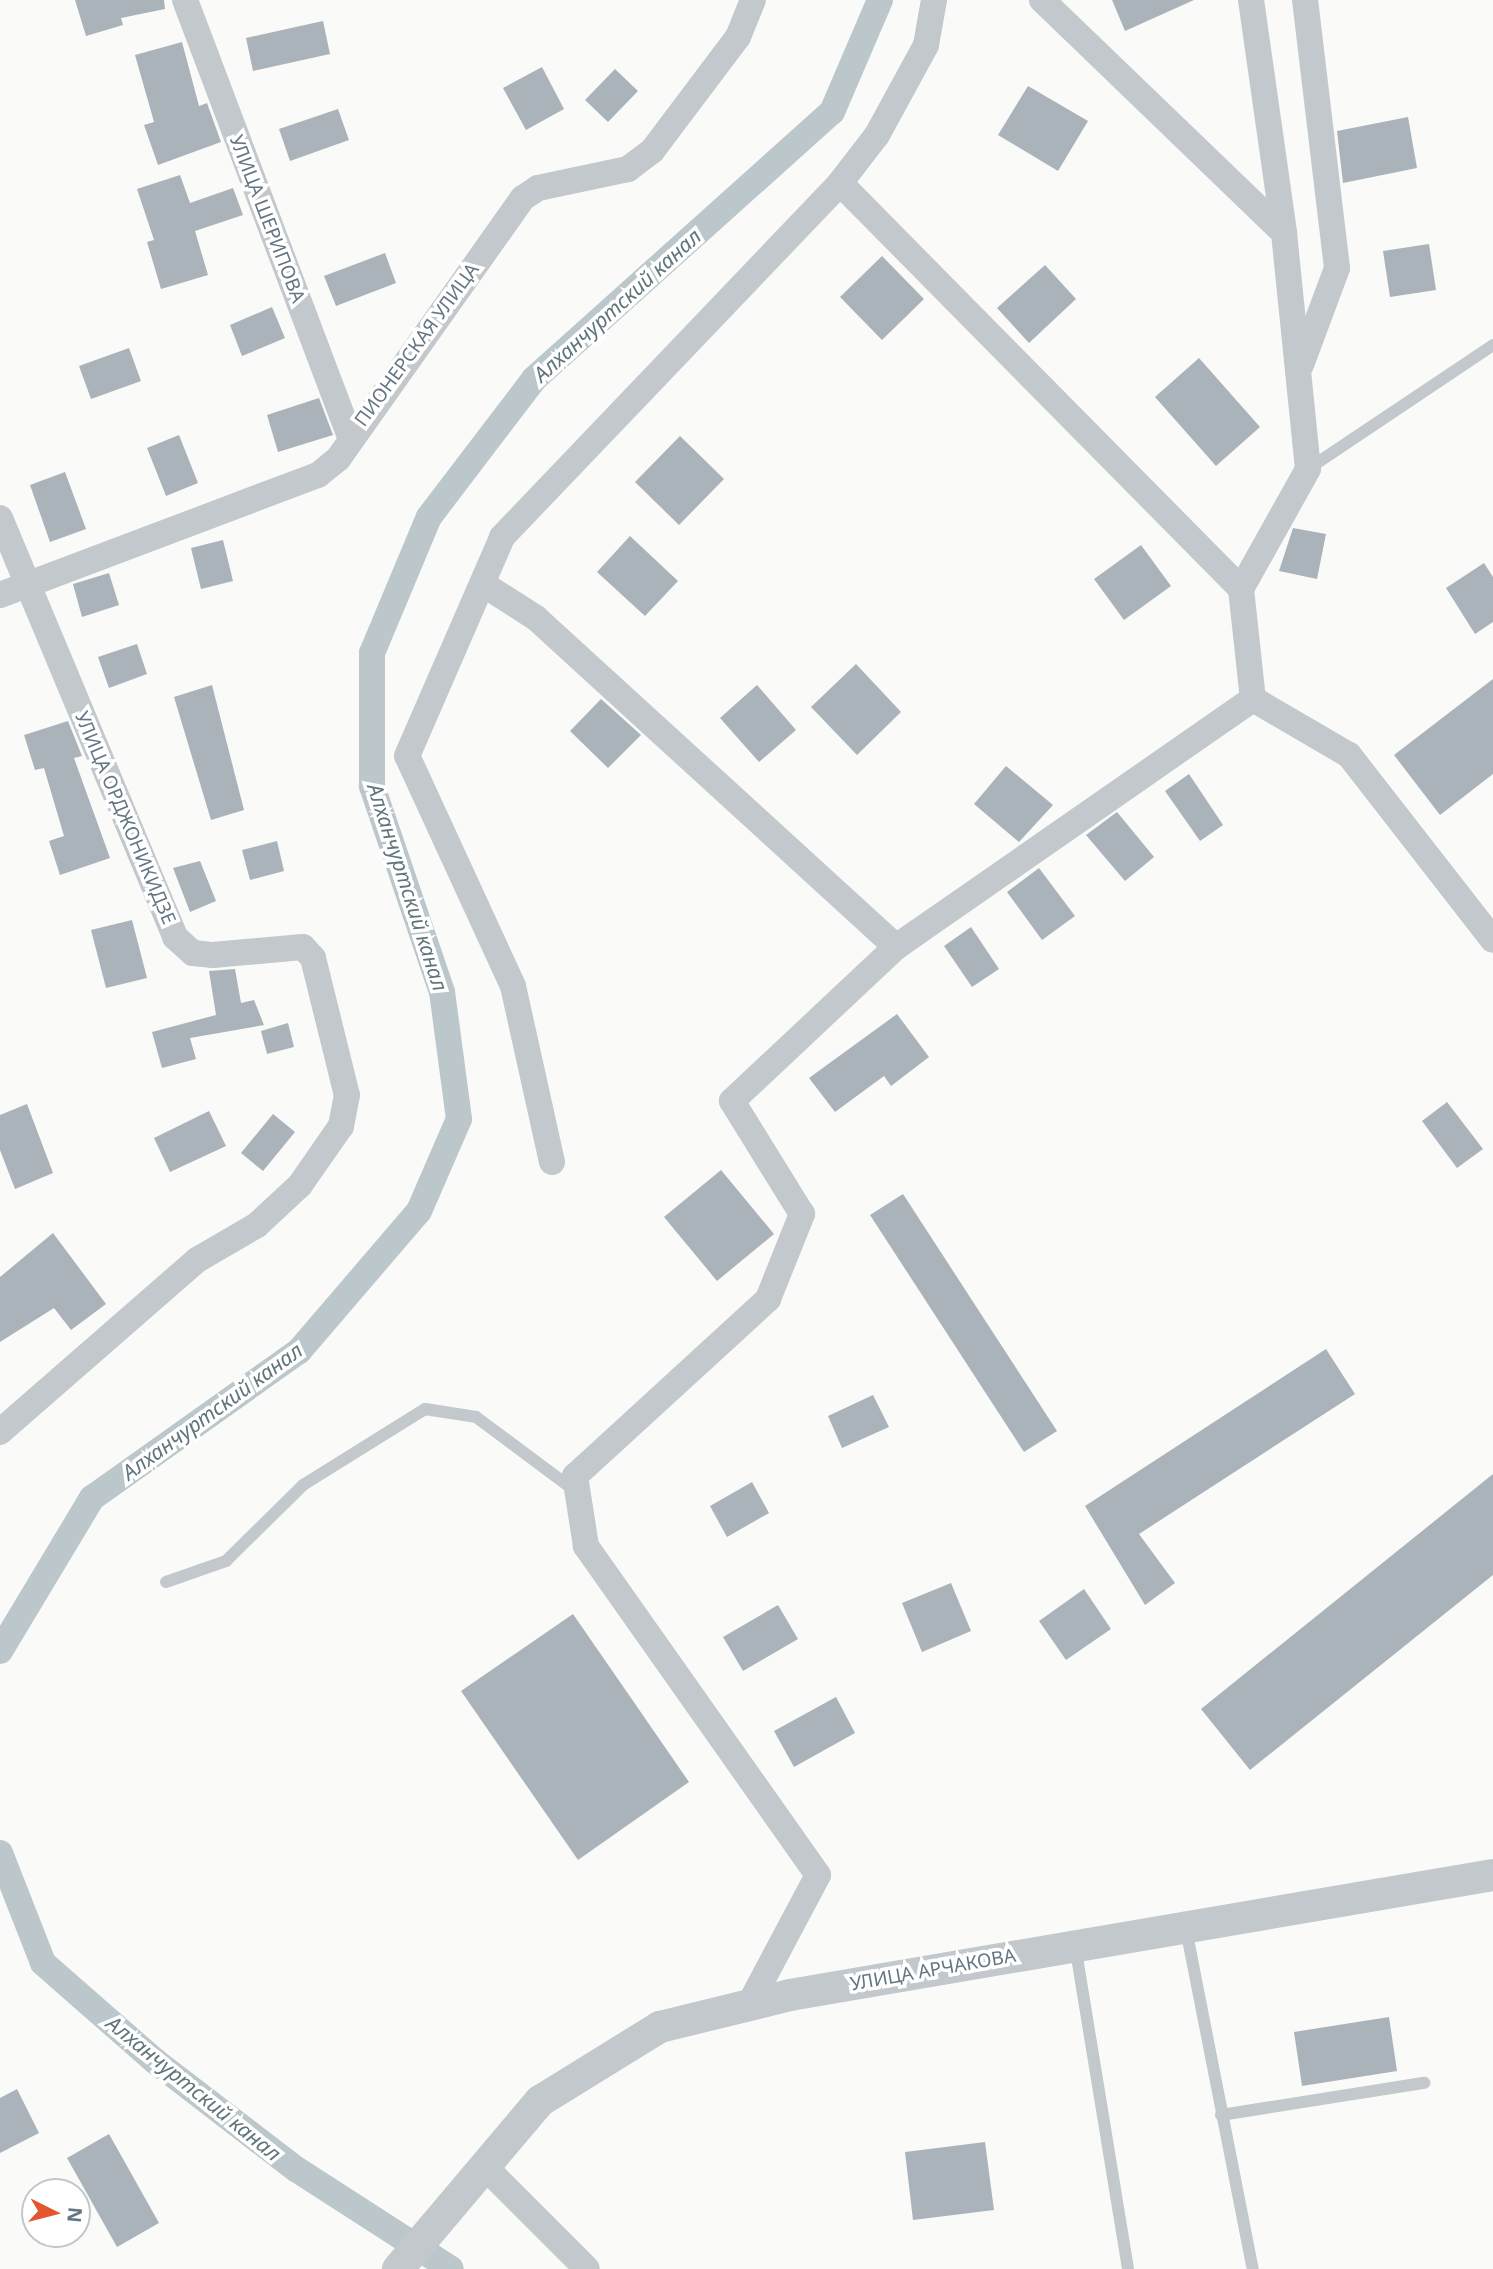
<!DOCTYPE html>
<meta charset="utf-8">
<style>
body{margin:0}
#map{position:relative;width:1493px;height:2269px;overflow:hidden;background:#fafaf8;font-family:"Noto Sans",sans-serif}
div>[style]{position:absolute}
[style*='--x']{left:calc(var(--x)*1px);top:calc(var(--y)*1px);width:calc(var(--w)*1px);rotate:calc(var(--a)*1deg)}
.canal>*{height:26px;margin:-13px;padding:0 13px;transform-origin:13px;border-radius:13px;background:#bbc7cb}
.building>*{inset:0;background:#aab3b9}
.service>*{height:12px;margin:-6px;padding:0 6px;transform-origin:6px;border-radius:6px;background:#c3c8cc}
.minor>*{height:26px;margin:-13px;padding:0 13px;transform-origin:13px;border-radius:13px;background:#c3c8cc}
.tertiary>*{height:32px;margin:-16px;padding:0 16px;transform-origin:16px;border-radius:16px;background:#c3c8cc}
span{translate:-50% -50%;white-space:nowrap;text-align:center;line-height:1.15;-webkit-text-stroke:7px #fff;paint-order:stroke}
.street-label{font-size:19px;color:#657683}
.water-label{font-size:21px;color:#60757c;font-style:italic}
.north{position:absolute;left:21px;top:2178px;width:70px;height:70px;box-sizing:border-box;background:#fff;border:2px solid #c1c8cd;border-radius:50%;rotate:96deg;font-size:19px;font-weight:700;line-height:28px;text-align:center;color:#657683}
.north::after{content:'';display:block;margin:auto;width:24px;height:32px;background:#e4572e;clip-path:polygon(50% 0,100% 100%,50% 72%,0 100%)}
</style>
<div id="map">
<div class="canal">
<i style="--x:0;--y:1651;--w:179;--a:-59"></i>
<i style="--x:92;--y:1498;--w:254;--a:-35.4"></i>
<i style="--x:299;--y:1351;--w:184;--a:-49.4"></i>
<i style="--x:419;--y:1211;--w:100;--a:-66.5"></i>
<i style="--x:459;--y:1119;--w:128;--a:-97.6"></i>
<i style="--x:442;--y:992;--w:218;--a:-108.8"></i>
<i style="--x:372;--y:786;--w:133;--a:-90"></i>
<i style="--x:372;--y:653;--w:147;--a:-67.3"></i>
<i style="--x:429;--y:517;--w:173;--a:-52.7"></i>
<i style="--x:534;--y:379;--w:400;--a:-41.9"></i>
<i style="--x:832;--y:112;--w:122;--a:-66.8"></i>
<i style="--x:0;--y:1853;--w:118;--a:68.6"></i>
<i style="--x:43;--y:1963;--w:149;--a:41.2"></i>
<i style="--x:155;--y:2061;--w:178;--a:37.5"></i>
<i style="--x:296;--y:2169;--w:184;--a:32.8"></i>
</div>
<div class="building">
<i style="clip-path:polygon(75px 0,164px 0,165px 9px,121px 18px,123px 25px,86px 36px)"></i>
<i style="clip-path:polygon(1112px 0,1194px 0,1125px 31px)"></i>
<i style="clip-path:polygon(323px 21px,330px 54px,253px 71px,246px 38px)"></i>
<i style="clip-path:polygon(182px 42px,199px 106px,207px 103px,221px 142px,158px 165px,144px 125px,154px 122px,135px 55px)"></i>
<i style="clip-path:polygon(542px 67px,564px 109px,526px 130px,503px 88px)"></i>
<i style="clip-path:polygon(615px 69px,638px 91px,608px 122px,585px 100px)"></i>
<i style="clip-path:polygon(1028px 86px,1088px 121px,1058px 171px,998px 135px)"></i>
<i style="clip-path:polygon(338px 109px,349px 140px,290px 161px,279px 129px)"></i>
<i style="clip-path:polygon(1408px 117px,1417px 168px,1343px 183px,1337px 131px)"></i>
<i style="clip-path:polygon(180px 175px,190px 203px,233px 188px,243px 215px,195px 231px,208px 275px,161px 289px,147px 242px,154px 240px,137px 189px)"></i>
<i style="clip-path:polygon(1429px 244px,1436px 290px,1390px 297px,1383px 251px)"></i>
<i style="clip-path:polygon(385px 253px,396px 283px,336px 306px,324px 276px)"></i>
<i style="clip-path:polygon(882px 256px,924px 299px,882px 340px,840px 297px)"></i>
<i style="clip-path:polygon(1045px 265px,1076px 299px,1029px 343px,997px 308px)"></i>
<i style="clip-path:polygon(272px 307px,285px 338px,242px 356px,230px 325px)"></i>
<i style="clip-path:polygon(129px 348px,141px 381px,91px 399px,79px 366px)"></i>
<i style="clip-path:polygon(1199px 358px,1260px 427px,1216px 466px,1155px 397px)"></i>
<i style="clip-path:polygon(319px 398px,333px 435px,278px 452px,267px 415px)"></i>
<i style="clip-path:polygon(179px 435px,198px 483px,166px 496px,147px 448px)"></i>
<i style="clip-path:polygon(680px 436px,724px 479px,679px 525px,635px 482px)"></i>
<i style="clip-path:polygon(65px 472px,86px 529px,50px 542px,30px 485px)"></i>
<i style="clip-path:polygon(1293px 528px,1326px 534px,1317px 579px,1279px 571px)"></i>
<i style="clip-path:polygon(630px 536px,678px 581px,645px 616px,597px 572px)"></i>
<i style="clip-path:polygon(223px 540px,233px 581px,201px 589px,191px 548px)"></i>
<i style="clip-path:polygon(1141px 545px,1171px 586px,1124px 620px,1094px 579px)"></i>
<i style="clip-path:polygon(1484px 563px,1493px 577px,1493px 622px,1475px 634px,1446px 588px)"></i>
<i style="clip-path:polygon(109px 573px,119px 605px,82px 617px,73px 584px)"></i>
<i style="clip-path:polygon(137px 644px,147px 674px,109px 688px,98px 657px)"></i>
<i style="clip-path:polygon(856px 664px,901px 712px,857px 755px,811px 707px)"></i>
<i style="clip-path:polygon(1493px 679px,1493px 774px,1440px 815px,1394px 755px)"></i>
<i style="clip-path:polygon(212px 685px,244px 810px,211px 820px,174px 697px)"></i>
<i style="clip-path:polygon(757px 685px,796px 730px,759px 762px,720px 718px)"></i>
<i style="clip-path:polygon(601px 699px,641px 735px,608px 768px,570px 731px)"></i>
<i style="clip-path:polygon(68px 721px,82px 756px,74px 758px,110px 858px,60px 875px,49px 841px,64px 836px,44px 768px,35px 770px,24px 735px)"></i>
<i style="clip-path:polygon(1006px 766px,1053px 805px,1019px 842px,974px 804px)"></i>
<i style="clip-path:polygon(1189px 774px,1223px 825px,1200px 841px,1165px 791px)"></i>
<i style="clip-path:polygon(1117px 812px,1154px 857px,1125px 881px,1086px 835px)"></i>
<i style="clip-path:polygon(277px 841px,284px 871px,250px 880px,242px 850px)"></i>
<i style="clip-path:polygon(200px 861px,216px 901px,190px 912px,173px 868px)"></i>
<i style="clip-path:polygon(1039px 868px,1075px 916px,1042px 940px,1007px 892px)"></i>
<i style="clip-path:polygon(132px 920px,147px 978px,106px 988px,91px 930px)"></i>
<i style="clip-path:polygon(971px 927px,999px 969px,972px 987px,944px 946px)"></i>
<i style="clip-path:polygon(235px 969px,241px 1003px,254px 1000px,264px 1025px,190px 1038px,196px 1059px,162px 1068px,152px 1032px,216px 1015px,209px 971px)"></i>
<i style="clip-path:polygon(897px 1014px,929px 1057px,891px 1086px,884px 1076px,835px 1112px,809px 1078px)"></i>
<i style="clip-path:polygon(288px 1023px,294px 1047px,267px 1054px,261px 1031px)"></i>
<i style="clip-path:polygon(1447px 1102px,1483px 1149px,1457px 1168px,1422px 1121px)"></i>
<i style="clip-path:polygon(27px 1104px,53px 1173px,15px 1189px,0 1150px,0 1115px)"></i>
<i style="clip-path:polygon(209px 1111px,226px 1146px,170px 1172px,154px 1138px)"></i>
<i style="clip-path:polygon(273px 1114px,295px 1132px,263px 1171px,241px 1153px)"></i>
<i style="clip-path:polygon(721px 1170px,774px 1234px,717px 1281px,664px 1217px)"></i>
<i style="clip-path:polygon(903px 1194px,1057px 1431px,1024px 1452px,870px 1215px)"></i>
<i style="clip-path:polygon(53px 1233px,106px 1304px,71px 1330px,54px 1308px,0 1342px,0 1277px)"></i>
<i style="clip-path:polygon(1326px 1349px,1355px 1394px,1139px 1534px,1175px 1583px,1145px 1605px,1085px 1506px)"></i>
<i style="clip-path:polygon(873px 1395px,889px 1427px,842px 1448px,828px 1416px)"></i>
<i style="clip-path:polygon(1493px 1474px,1493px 1575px,1250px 1770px,1201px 1709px)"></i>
<i style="clip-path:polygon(752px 1482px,769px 1513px,727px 1537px,710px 1506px)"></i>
<i style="clip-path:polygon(951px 1583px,971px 1631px,922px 1652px,902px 1603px)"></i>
<i style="clip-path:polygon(1084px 1589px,1111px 1629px,1066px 1660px,1039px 1621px)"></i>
<i style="clip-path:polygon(778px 1605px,798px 1639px,743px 1671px,723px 1637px)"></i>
<i style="clip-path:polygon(573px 1614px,689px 1782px,578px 1860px,461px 1691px)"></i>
<i style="clip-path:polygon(836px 1697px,855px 1733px,794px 1767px,774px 1731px)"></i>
<i style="clip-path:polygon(1389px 2017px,1397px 2071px,1302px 2086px,1294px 2032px)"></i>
<i style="clip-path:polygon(17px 2089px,39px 2133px,0 2153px,0 2098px)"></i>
<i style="clip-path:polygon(109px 2134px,159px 2223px,117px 2247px,67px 2158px)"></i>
<i style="clip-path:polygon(985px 2142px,994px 2210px,913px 2220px,905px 2152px)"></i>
</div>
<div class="service">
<i style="--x:1308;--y:469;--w:223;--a:-33.8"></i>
<i style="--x:166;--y:1582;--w:64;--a:-19.3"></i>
<i style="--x:226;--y:1561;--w:108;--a:-44.6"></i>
<i style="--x:303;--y:1485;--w:144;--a:-31.9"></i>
<i style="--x:425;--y:1409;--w:52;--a:8.9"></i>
<i style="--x:476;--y:1417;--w:122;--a:36.7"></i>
<i style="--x:1186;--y:1929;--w:347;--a:78.9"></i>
<i style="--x:1075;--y:1945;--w:328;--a:80.7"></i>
<i style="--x:1221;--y:2115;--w:206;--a:-9"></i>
</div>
<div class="minor">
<i style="--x:185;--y:0;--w:467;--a:69.3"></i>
<i style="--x:1042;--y:0;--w:336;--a:43.9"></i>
<i style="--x:1284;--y:233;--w:237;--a:84.2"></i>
<i style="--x:1308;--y:469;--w:137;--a:119.2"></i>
<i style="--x:1241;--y:589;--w:111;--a:83.8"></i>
<i style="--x:1253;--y:699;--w:111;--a:30.3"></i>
<i style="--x:1349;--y:755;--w:234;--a:52.1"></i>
<i style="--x:1251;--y:0;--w:235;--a:81.9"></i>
<i style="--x:840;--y:183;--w:571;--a:45.35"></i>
<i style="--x:1301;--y:365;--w:103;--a:-69.6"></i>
<i style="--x:1337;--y:268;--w:270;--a:-96.8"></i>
<i style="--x:0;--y:518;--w:454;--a:67.3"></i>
<i style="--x:175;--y:937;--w:24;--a:42"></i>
<i style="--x:193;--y:953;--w:20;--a:6"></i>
<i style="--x:213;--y:955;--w:90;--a:-5.1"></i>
<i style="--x:303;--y:947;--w:15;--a:48"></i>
<i style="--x:313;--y:958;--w:141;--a:76.1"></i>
<i style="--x:347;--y:1095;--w:32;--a:101"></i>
<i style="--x:341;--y:1126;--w:72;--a:124.8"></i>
<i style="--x:300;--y:1185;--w:59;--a:137.1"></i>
<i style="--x:257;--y:1225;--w:69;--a:149.7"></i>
<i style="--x:197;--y:1260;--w:262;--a:138.9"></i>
<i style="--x:483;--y:584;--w:63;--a:32.7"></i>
<i style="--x:536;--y:618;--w:488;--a:42.4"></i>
<i style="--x:0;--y:595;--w:340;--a:-20.7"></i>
<i style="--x:318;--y:475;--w:26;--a:-39"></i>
<i style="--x:338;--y:459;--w:320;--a:-54.7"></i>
<i style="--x:523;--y:198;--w:18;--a:-34"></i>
<i style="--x:538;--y:188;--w:92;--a:-11.9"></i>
<i style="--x:628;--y:169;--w:30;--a:-37"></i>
<i style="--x:652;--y:151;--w:143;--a:-53"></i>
<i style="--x:738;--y:37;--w:40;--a:-68"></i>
<i style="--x:552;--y:1162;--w:180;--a:-102.5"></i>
<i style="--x:513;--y:986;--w:253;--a:-114.7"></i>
<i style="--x:407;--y:756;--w:239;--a:-66.5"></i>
<i style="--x:502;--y:537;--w:489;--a:-46.3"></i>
<i style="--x:840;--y:183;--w:61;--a:-52.4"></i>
<i style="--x:877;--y:135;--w:102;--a:-61.4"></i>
<i style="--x:926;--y:45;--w:46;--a:-79.9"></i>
<i style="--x:749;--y:2005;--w:147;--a:-62"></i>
<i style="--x:818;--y:1875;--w:403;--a:-125.2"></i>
<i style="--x:586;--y:1546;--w:71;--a:-98.9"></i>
<i style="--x:575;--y:1476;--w:262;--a:-42.5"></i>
<i style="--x:768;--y:1299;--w:92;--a:-68.2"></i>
<i style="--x:802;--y:1214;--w:133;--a:-121.8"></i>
<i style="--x:732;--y:1101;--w:225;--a:-43.2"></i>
<i style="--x:896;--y:947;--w:435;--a:-34.8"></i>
<i style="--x:487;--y:2169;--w:141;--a:45"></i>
</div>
<div class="tertiary">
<i style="--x:398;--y:2269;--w:220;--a:-49.8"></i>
<i style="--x:540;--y:2101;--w:141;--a:-31.7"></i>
<i style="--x:660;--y:2027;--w:134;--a:-13.8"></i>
<i style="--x:790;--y:1995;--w:713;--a:-9.69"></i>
</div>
<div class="street-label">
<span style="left:267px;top:219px;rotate:69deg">УЛИЦА ШЕРИПОВА</span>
<span style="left:417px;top:345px;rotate:-54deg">ПИОНЕРСКАЯ УЛИЦА</span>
<span style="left:125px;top:818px;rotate:67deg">УЛИЦА ОРДЖОНИКИДЗЕ</span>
<span style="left:933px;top:1970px;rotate:-10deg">УЛИЦА АРЧАКОВА</span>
</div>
<div class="water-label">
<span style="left:617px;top:305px;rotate:-42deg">Алханчуртский канал</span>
<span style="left:408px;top:887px;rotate:72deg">Алханчуртский канал</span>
<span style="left:212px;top:1411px;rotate:-36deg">Алханчуртский канал</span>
<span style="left:194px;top:2088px;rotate:39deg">Алханчуртский канал</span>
</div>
<div class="north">N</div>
</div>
